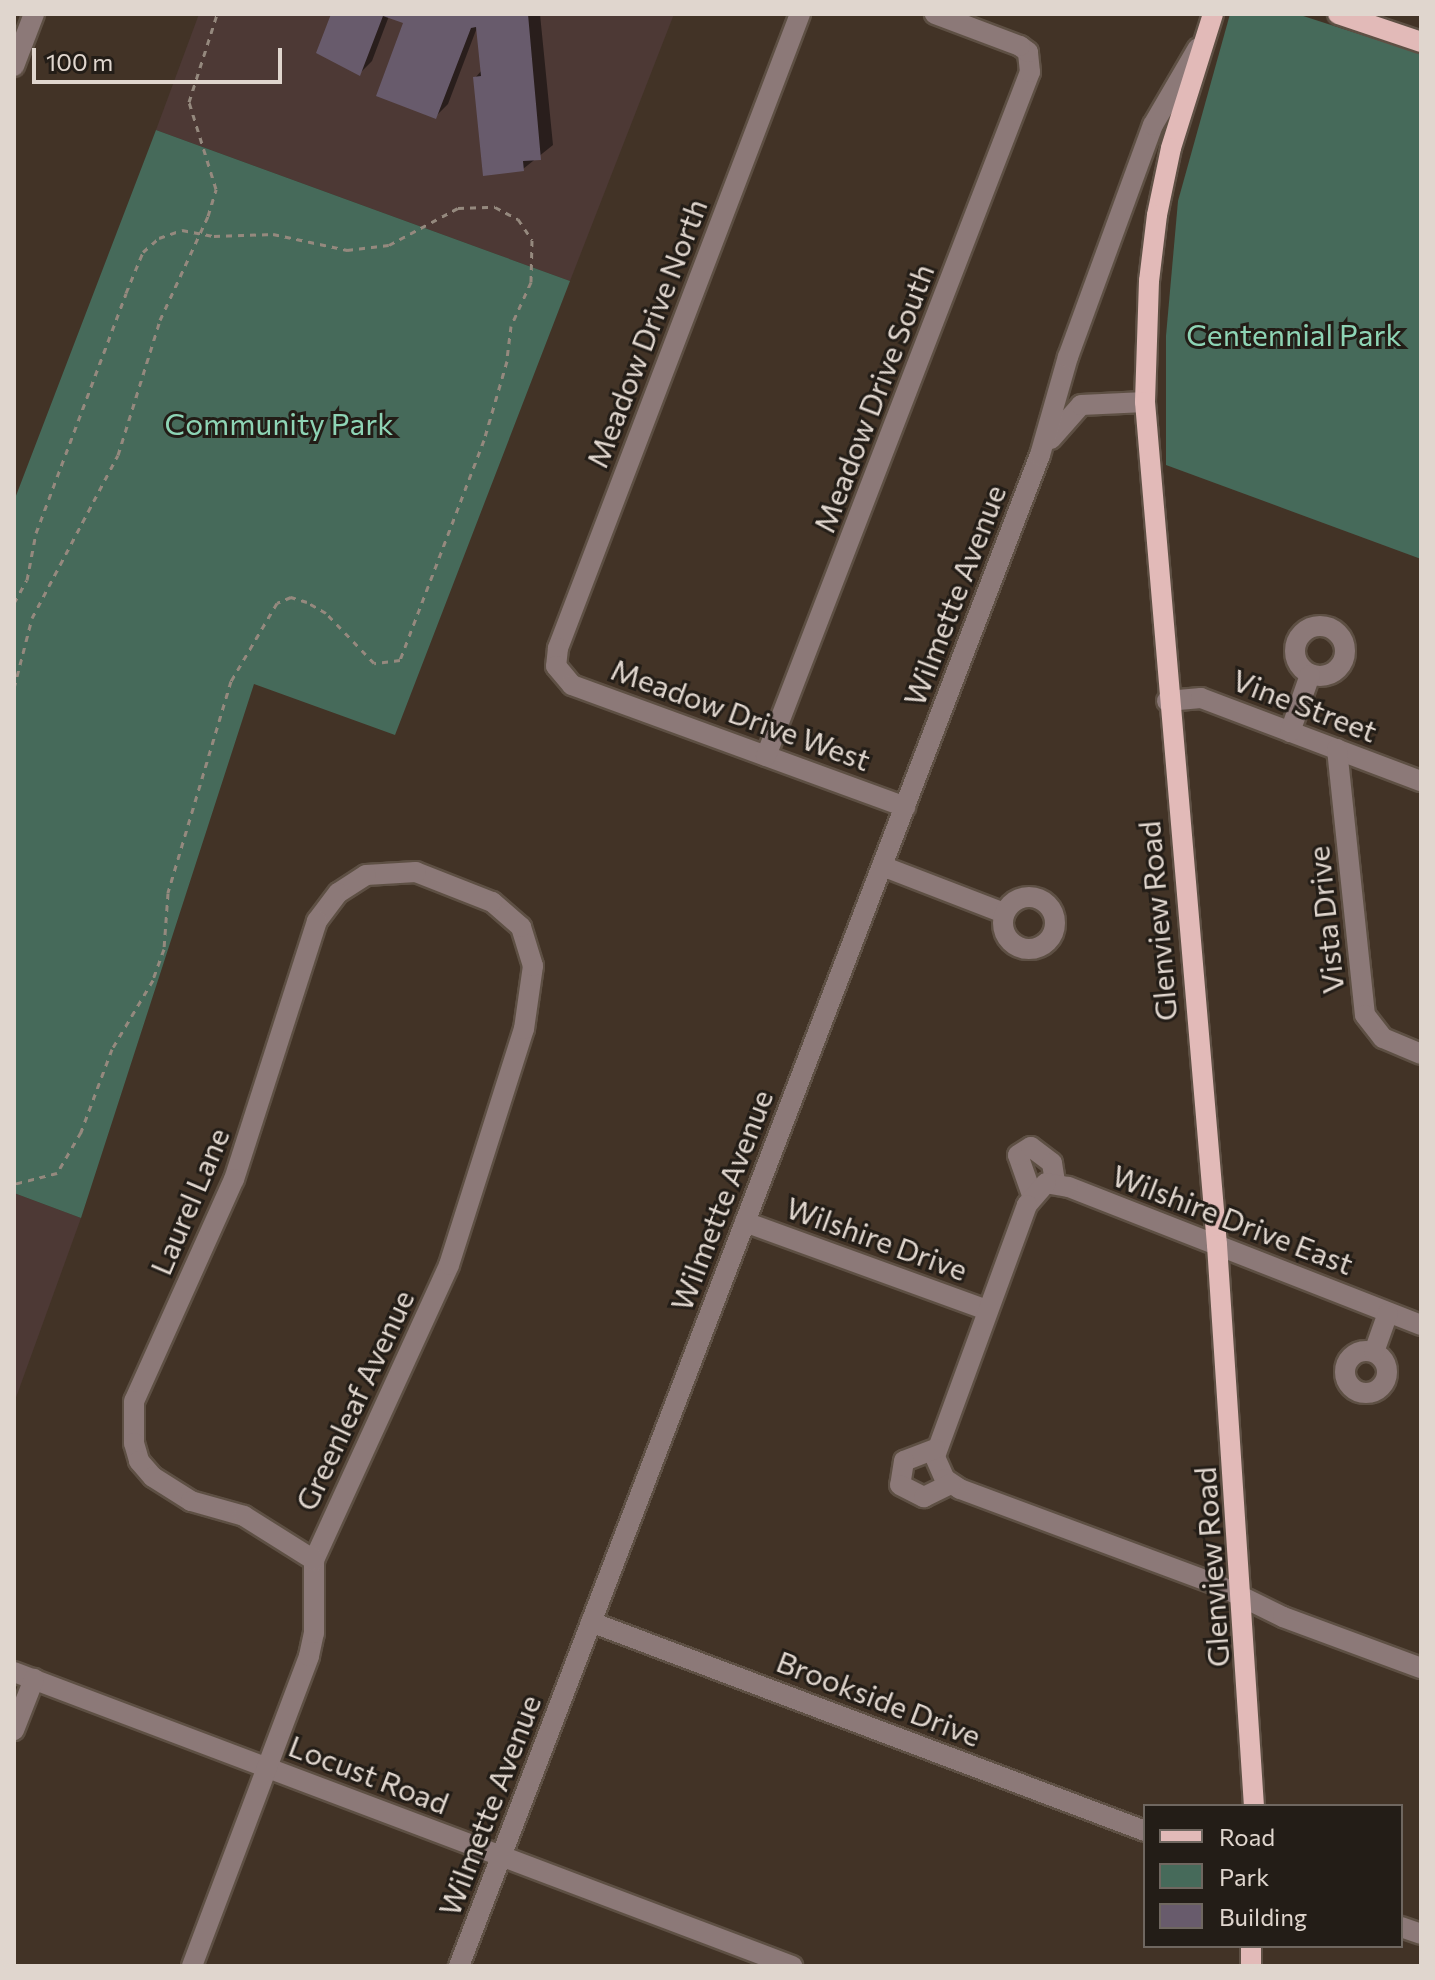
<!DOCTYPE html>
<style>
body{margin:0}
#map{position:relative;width:1435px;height:1980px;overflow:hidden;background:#423326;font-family:Commissioner,sans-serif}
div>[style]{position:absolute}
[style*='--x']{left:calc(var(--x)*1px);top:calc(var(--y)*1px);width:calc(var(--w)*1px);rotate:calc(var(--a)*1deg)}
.education>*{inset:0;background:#4d3935}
.green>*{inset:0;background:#466a5a}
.shadow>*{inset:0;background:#0007}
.building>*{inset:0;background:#685b6c}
.path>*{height:3px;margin-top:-1.5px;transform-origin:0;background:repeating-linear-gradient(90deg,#95897e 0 6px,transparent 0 12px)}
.roads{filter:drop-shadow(2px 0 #5e5044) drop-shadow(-2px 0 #5e5044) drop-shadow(0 2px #5e5044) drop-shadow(0 -2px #5e5044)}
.minor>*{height:20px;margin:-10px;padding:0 10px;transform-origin:10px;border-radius:10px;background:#8c7978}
.minor>.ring{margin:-10px;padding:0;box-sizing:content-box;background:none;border:20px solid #8c7978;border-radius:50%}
.major>*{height:20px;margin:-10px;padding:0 10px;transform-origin:10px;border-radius:10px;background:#e2bab8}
span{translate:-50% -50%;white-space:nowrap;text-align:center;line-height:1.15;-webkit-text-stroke:6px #231d17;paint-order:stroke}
.street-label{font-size:30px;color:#e0d6ce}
.park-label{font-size:30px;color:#8ed4b5}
.frame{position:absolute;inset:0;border:16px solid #e0d6ce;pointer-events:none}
.legend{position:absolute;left:1143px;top:1804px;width:260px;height:144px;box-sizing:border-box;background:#231d17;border:2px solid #6f6760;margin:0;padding:10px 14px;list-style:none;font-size:24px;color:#e0d6ce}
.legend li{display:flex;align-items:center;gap:16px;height:40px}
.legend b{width:40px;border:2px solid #6f6760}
.scale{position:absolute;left:32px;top:48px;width:250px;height:36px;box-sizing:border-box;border:4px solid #e0d6ce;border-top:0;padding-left:10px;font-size:24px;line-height:28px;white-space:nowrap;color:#e0d6ce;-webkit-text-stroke:6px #231d17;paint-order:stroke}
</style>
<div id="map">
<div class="education">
<i style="clip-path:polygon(199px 14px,674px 14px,570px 281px,156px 130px)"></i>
<i style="clip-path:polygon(14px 1193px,81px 1218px,14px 1403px)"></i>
</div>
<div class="green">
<i style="clip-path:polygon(1230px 14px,1297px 14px,1421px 54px,1421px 559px,1166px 465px,1166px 336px,1178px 201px)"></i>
<i style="clip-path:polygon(156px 130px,570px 281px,395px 735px,254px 684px,81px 1218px,14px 1193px,14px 501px)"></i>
</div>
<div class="shadow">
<i style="clip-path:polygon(331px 14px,540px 14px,553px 145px,523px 169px,475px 78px,482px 70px,478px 25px,448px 104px,436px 116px,405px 22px,389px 16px,372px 61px,360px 73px)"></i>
</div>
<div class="building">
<i style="clip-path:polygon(331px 14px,528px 14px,541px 160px,523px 161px,524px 171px,483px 176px,473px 77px,481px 76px,476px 27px,471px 28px,436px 119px,376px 96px,403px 23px,383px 16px,360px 76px,316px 53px)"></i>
</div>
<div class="path">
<i style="--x:14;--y:603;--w:26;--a:-61"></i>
<i style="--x:27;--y:580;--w:48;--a:-79.2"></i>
<i style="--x:36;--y:533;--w:256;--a:-69.4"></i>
<i style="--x:126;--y:293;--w:44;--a:-67.5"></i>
<i style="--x:143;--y:252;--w:21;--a:-41"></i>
<i style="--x:159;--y:238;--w:24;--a:-19"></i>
<i style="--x:182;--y:230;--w:33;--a:11"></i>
<i style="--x:214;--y:236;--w:59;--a:-1.9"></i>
<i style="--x:273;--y:234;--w:76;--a:12.2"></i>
<i style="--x:347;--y:250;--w:42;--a:-6.8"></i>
<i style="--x:389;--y:245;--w:78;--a:-28.2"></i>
<i style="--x:458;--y:208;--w:37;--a:-2"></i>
<i style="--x:495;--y:207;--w:26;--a:28"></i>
<i style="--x:518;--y:219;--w:25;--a:56"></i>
<i style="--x:532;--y:240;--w:42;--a:91.4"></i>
<i style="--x:531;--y:282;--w:48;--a:114.4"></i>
<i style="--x:511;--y:326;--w:35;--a:97"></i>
<i style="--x:507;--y:361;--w:82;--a:106.2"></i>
<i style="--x:484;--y:440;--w:235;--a:110.9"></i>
<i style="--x:400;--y:660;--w:26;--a:173"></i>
<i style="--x:374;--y:663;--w:69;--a:-133.8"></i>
<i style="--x:326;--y:613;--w:22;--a:-150"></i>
<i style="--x:307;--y:602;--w:17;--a:-163"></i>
<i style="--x:291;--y:597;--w:15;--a:157"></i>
<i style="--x:277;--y:603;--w:91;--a:120.5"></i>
<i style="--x:231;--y:681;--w:221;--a:106.6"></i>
<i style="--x:168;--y:893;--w:56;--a:94.1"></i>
<i style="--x:164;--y:949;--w:33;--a:110"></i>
<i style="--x:153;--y:980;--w:80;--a:120.7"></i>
<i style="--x:112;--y:1049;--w:89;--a:110.5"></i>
<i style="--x:81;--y:1132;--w:48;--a:120.3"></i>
<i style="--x:57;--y:1173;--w:44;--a:165.7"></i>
<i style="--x:14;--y:688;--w:72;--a:-75.6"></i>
<i style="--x:32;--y:618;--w:184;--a:-62.2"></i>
<i style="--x:118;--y:455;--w:141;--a:-72.7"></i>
<i style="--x:160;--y:320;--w:115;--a:-65.2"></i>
<i style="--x:208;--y:216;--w:28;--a:-73"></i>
<i style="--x:216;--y:189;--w:91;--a:-107.2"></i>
<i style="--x:189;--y:102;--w:92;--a:-72.3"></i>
</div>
<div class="roads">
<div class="minor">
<i style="--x:800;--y:14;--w:679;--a:110.89"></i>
<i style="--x:558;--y:648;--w:18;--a:96"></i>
<i style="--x:556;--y:666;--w:25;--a:50"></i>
<i style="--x:572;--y:685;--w:355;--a:20.1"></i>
<i style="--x:14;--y:66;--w:56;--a:-69"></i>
<i style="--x:1051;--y:439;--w:45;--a:-48.6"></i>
<i style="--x:1081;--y:405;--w:64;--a:-2.7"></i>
<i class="ring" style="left:1295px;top:626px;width:30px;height:30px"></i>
<i style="--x:1167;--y:701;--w:34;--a:-5"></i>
<i style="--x:1201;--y:698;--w:235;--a:20.7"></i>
<i style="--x:1290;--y:732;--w:60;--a:-70.7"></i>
<i style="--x:1337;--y:749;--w:267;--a:84"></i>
<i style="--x:1365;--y:1015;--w:29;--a:52"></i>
<i style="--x:1383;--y:1038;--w:41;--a:22.8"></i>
<i style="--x:766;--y:756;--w:733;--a:-68.9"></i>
<i style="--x:1030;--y:72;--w:20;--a:-96"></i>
<i style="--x:1028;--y:52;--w:10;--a:-143"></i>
<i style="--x:1020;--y:46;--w:91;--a:-159.4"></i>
<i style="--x:882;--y:866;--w:131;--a:21.1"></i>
<i class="ring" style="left:1003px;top:897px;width:32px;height:32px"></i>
<i style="--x:1032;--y:1195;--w:42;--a:-109.3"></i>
<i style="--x:1018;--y:1155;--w:15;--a:-32"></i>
<i style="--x:1031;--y:1147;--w:26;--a:37"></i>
<i style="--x:1052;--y:1163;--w:20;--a:81"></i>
<i style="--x:745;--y:1222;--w:258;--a:20"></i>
<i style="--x:1421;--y:1325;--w:379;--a:-158.6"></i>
<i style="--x:1068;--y:1187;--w:22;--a:-170"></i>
<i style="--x:1046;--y:1183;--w:29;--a:131"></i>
<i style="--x:1027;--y:1205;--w:268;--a:110.1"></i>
<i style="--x:935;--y:1457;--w:24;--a:66"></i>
<i style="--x:945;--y:1479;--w:18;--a:34"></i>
<i style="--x:960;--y:1489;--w:275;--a:20.4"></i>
<i style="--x:1218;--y:1585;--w:72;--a:26.2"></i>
<i style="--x:1283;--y:1617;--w:147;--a:20.3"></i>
<i class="ring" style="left:1345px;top:1351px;width:22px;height:22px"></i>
<i style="--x:1374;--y:1352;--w:41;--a:-70.3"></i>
<i style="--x:935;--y:1449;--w:33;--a:159"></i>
<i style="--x:904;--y:1461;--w:24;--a:99"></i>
<i style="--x:900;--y:1485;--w:27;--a:27"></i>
<i style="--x:924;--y:1497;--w:30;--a:-26"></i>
<i style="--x:591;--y:1622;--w:592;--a:20.67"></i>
<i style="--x:14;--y:1672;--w:832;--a:20.7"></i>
<i style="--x:14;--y:1730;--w:55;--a:-68.6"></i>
<i style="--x:1401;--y:1927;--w:21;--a:19"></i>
<i style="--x:192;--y:1966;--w:331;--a:-69.3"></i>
<i style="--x:309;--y:1656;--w:24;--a:-78"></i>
<i style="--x:314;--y:1633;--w:73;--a:-90"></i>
<i style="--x:314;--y:1560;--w:324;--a:-65.4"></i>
<i style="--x:449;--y:1265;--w:248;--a:-72.4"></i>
<i style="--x:524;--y:1029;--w:64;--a:-81.9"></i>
<i style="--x:533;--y:966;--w:41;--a:-107.1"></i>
<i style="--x:521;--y:927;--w:38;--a:-139"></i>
<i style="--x:492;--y:902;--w:82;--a:-158.5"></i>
<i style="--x:416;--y:872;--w:50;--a:176.6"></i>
<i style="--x:366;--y:875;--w:33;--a:147"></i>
<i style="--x:338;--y:893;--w:35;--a:127"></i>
<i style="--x:317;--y:921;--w:271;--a:107.8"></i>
<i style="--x:234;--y:1179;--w:243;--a:114.2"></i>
<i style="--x:134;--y:1401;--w:42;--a:90"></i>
<i style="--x:134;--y:1443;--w:19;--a:74"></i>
<i style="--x:139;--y:1461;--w:21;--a:49"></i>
<i style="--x:153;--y:1477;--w:45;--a:32.3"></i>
<i style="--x:191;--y:1501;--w:55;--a:15.8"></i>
<i style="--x:244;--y:1516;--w:83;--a:32.2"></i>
<i style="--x:459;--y:1966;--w:1619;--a:-68.97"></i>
<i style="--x:1040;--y:455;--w:102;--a:-74.1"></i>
<i style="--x:1068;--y:357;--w:247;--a:-69.9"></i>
<i style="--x:1153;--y:125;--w:89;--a:-59.7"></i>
</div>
<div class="major">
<i style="--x:1213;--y:14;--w:140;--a:107.4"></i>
<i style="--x:1171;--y:148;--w:68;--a:101.8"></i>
<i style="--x:1157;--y:215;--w:66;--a:96.9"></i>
<i style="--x:1149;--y:281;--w:121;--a:91.9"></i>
<i style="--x:1145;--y:402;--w:846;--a:85.12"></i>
<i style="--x:1217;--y:1245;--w:562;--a:86.23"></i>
<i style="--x:1338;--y:14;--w:88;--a:18.6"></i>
<i style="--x:1251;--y:1966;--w:20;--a:-90"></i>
</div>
</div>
<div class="street-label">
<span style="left:646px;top:333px;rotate:-69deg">Meadow Drive North</span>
<span style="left:873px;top:398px;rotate:-69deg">Meadow Drive South</span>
<span style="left:954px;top:595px;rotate:-69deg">Wilmette Avenue</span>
<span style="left:1305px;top:705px;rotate:21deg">Vine Street</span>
<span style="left:741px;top:714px;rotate:20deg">Meadow Drive West</span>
<span style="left:1325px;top:920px;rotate:-96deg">Vista Drive</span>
<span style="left:1157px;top:921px;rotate:-95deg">Glenview Road</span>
<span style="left:721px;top:1200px;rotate:-69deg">Wilmette Avenue</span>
<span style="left:189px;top:1201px;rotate:-67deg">Laurel Lane</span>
<span style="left:1233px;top:1219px;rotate:21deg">Wilshire Drive East</span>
<span style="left:877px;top:1238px;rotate:20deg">Wilshire Drive</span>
<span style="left:354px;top:1400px;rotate:-65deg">Greenleaf Avenue</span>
<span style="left:1211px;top:1567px;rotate:-94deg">Glenview Road</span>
<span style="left:879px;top:1698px;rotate:21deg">Brookside Drive</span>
<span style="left:369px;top:1774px;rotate:21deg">Locust Road</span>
<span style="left:489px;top:1805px;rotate:-69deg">Wilmette Avenue</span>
</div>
<div class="park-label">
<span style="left:1294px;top:334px">Centennial Park</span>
<span style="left:279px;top:423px">Community Park</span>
</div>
<div class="frame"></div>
<ul class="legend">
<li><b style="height:10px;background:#e2bab8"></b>Road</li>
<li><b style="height:22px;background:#466a5a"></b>Park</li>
<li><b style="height:22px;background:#685b6c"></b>Building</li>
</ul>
<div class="scale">100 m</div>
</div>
